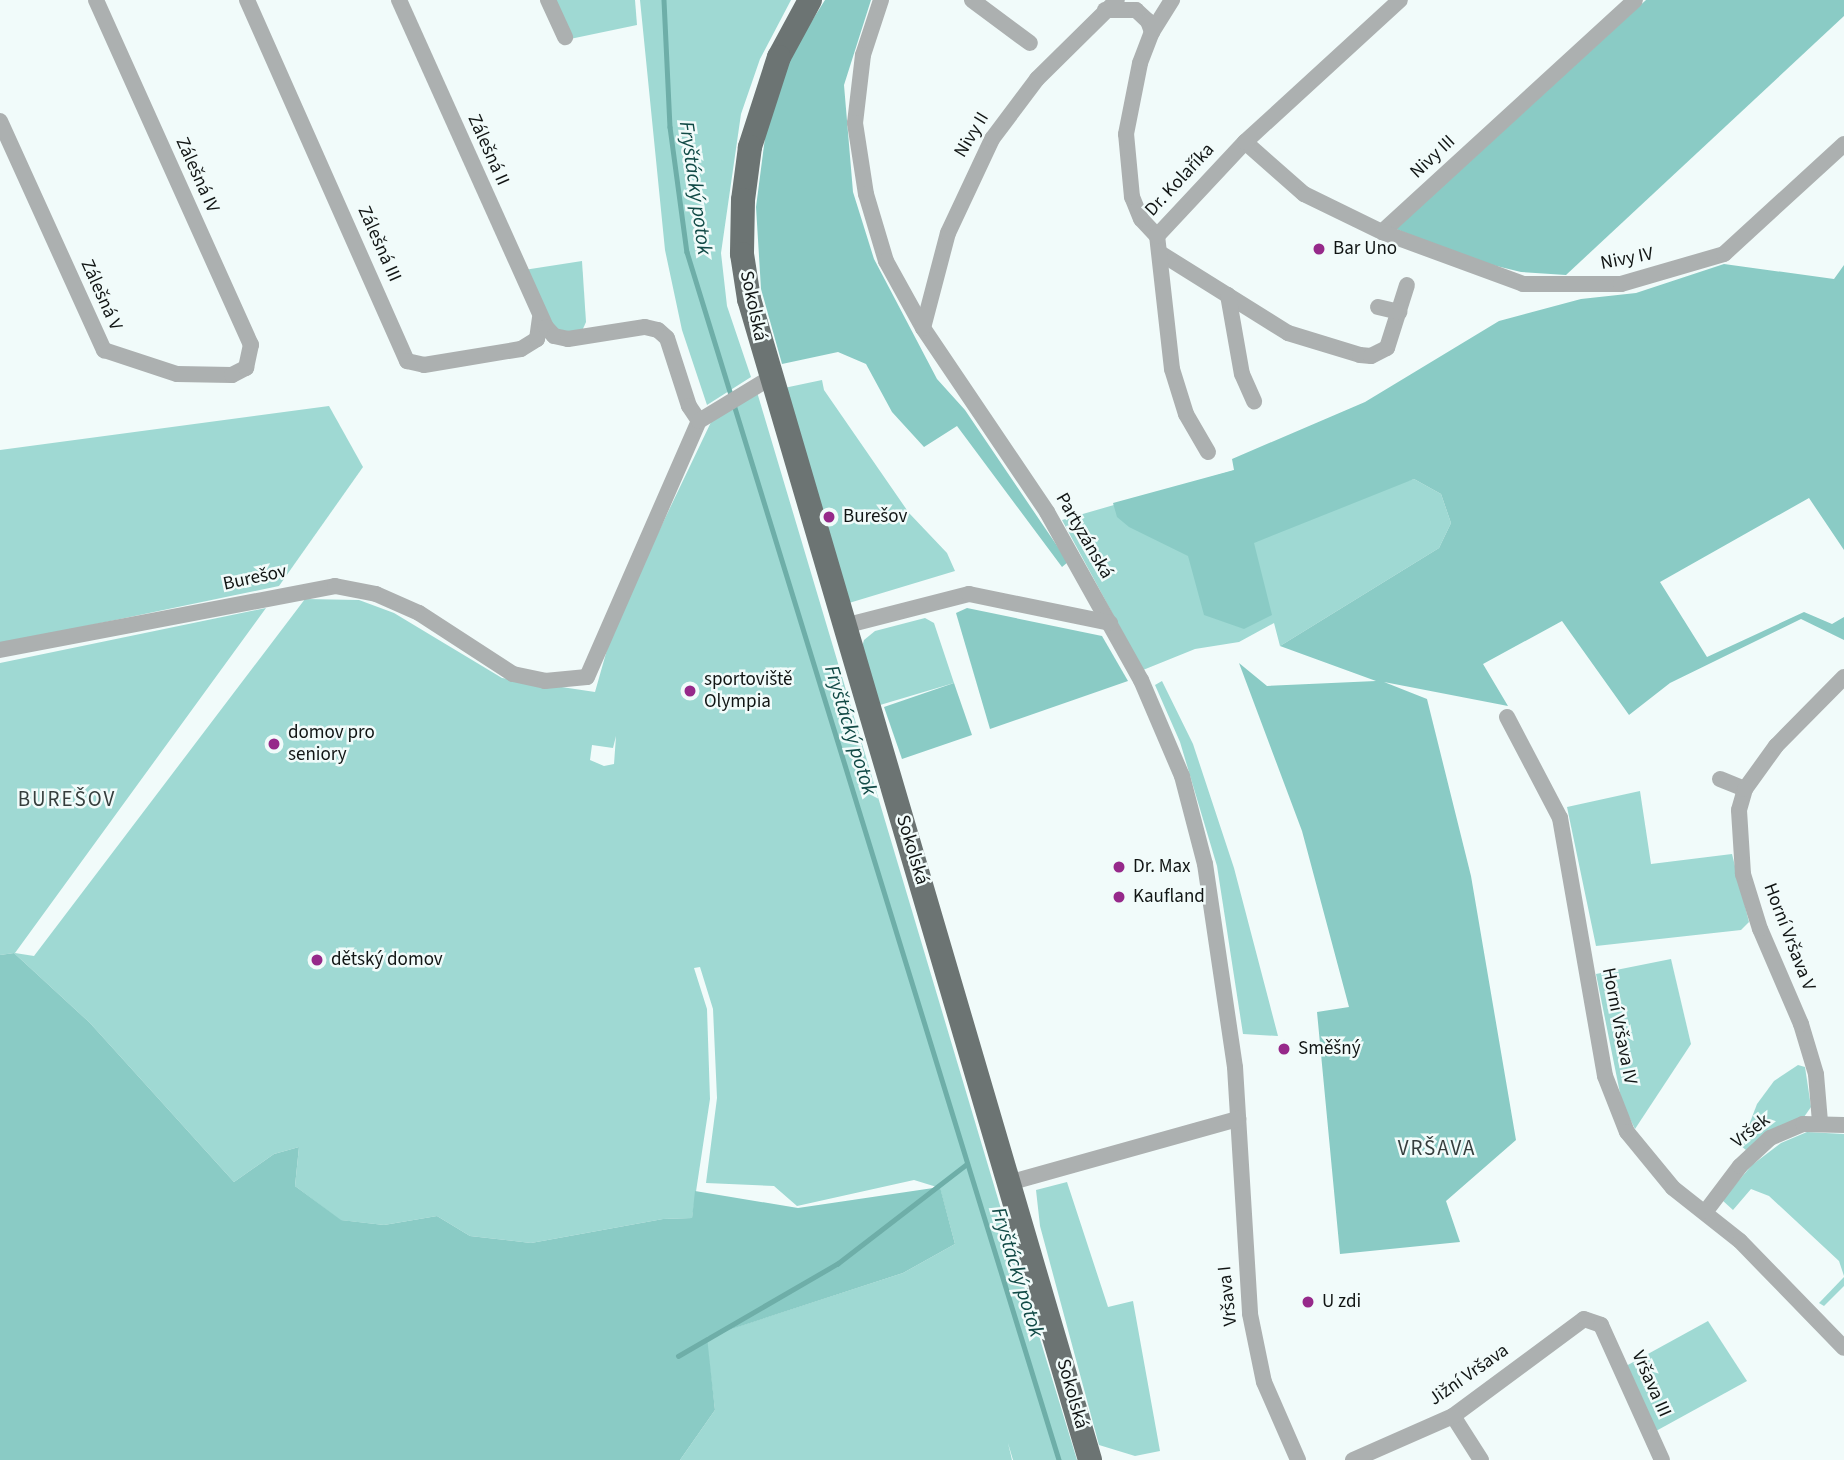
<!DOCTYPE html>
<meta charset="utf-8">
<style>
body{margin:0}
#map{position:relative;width:1844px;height:1460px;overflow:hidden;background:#f1fbfa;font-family:"Source Sans 3",sans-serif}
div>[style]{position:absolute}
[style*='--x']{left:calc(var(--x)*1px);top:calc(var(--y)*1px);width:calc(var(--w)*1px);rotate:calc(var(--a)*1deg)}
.green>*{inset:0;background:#9fd9d3}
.forest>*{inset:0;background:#8acbc5}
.stream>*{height:4.5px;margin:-2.25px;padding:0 2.25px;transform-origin:2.25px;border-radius:2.25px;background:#6eaea8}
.minor>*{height:16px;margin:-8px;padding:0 8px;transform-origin:8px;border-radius:8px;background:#acb0b0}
.primary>*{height:24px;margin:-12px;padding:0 12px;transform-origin:12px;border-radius:12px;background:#6c7473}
.dots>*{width:19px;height:19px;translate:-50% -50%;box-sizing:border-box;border:4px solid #f1fbfa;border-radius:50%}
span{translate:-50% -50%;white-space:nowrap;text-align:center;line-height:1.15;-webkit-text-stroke:5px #f1fbfa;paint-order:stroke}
.street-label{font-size:19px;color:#111514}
.poi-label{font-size:19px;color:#111514}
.left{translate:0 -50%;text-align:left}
.water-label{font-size:21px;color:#114a46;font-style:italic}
.neighbourhood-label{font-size:21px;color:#363e3d;letter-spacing:2px}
</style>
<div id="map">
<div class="green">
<i style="clip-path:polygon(552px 0,635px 0,637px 25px,570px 39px)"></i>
<i style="clip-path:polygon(640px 0,791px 0,760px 59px,741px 114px,721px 253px,727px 306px,751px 377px,707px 405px,682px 330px,665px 250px)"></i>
<i style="clip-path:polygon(582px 261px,586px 322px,582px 331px,561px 334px,548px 322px,524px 270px)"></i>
<i style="clip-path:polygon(822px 380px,824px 390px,909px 513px,947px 553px,955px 571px,849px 603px,784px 388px)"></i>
<i style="clip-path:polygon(evenodd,757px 392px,1033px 1316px,1077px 1460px,1013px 1460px,1008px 1443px,1012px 1460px,680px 1460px,715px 1410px,706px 1337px,903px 1273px,955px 1244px,940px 1188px,914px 1180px,797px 1206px,774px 1186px,706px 1183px,717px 1098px,713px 1009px,700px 967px,694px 968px,707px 1009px,710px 1099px,692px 1218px,663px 1219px,531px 1243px,470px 1236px,437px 1216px,384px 1225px,340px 1220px,295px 1186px,299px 1147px,274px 1154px,234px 1182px,90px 1023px,14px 953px,0 955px,0 663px,266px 608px,15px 953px,34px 956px,305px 599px,359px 600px,394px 613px,502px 678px,595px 692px,614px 625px,712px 420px,757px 392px,616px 736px,614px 764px,604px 766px,590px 760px,592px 745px,613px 748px,616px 736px)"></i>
<i style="clip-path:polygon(329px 406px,363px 467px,279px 586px,0 644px,0 450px)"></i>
<i style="clip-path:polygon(1235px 470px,1386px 487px,1414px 479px,1441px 494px,1451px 523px,1439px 548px,1280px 646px,1274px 623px,1239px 642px,1195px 649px,1143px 670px,1062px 520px)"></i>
<i style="clip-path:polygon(925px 618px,934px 623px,954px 683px,880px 705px,861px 650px,864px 640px,875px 631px)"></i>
<i style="clip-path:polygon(1162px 681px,1193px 744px,1234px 868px,1278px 1036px,1243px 1034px,1217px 866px,1180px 742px,1155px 685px)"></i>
<i style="clip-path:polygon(1640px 791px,1651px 864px,1732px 854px,1749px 922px,1741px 930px,1596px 946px,1567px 807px)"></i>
<i style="clip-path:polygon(1671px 959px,1691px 1044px,1635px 1129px,1622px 1103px,1596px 974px)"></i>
<i style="clip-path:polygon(1798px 1065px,1805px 1067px,1811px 1107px,1804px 1117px,1746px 1150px,1741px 1146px,1757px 1104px,1774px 1081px)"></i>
<i style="clip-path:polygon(1807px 1132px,1844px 1134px,1844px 1276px,1839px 1261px,1769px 1196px,1751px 1189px,1733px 1210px,1722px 1200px,1752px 1165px,1781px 1143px)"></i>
<i style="clip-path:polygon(1067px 1182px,1108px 1307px,1133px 1301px,1160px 1451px,1135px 1456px,1099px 1445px,1040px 1226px,1036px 1190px)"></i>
<i style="clip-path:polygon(1844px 1277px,1844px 1286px,1824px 1306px,1819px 1303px)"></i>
<i style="clip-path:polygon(1708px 1321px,1747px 1381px,1656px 1431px,1626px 1366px)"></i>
</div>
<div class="forest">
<i style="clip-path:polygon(825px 0,871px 0,844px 85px,853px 192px,874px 259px,937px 379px,965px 410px,1068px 562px,1062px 567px,957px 426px,924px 447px,892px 412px,866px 364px,838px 352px,782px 364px,761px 289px,756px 207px,766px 130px,786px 62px)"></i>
<i style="clip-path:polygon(1646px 0,1844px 0,1844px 16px,1566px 275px,1521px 272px,1476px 261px,1396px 229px)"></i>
<i style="clip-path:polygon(1724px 264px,1834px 279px,1844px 265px,1844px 550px,1809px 498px,1660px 582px,1707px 657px,1804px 612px,1832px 624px,1844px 617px,1844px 640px,1801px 619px,1670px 683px,1629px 715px,1562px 621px,1483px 664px,1508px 706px,1384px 682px,1427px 699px,1471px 876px,1516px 1140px,1446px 1201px,1460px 1242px,1340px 1254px,1317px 1012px,1349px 1007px,1302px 831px,1239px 663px,1267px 686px,1376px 681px,1280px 646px,1439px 548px,1451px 523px,1441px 494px,1414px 479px,1254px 543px,1272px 615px,1244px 629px,1204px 615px,1188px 556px,1129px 527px,1117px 517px,1113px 503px,1234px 470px,1232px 459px,1365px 402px,1499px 321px,1581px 299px,1636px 293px)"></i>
<i style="clip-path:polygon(967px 608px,1102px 636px,1128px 681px,990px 729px,956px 613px)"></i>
<i style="clip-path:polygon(954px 683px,972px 735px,902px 759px,884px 707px)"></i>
<i style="clip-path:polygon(14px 953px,90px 1023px,234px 1182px,274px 1154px,299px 1147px,295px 1186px,341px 1220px,384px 1225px,437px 1216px,470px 1236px,531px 1243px,663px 1219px,692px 1218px,695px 1191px,798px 1208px,940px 1187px,955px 1244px,903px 1273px,707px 1337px,715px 1410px,680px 1460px,0 1460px,0 955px)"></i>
</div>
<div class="stream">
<i style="--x:664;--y:0;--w:127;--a:87.3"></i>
<i style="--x:670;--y:127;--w:126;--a:82.3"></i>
<i style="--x:687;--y:252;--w:1264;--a:72.88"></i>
<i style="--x:678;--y:1356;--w:184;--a:-30.1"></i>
<i style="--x:837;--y:1264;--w:164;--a:-37.6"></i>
</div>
<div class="minor">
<i style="--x:247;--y:0;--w:395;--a:66.1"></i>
<i style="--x:407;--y:361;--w:17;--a:13"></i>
<i style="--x:424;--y:365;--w:98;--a:-9.4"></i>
<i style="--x:521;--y:349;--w:19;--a:-32"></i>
<i style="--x:537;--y:339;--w:21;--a:-82"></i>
<i style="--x:399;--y:0;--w:359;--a:65.8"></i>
<i style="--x:546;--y:327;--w:12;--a:48"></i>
<i style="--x:554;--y:336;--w:14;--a:12"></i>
<i style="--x:568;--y:339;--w:78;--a:-8.9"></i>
<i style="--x:645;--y:327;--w:13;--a:13"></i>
<i style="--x:658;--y:330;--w:12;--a:42"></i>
<i style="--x:667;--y:338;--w:71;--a:72.1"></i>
<i style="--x:689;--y:406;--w:18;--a:56"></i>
<i style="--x:548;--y:0;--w:41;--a:65.3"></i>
<i style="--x:881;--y:0;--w:58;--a:108.1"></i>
<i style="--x:863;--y:55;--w:68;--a:96.7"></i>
<i style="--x:855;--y:123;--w:72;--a:81.2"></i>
<i style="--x:866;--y:194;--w:70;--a:73.4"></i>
<i style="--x:886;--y:261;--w:77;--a:61.1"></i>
<i style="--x:923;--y:328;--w:222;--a:56"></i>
<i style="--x:1047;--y:512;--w:193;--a:60.8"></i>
<i style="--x:1141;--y:680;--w:104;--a:66.9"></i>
<i style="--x:1182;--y:776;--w:91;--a:75.4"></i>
<i style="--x:1205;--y:864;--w:205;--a:81.6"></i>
<i style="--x:1235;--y:1067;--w:247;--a:86.5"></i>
<i style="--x:1250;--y:1314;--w:69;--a:78.4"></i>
<i style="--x:1264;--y:1382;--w:85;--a:66.4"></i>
<i style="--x:972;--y:0;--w:72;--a:36.6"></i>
<i style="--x:1105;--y:10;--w:31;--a:0"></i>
<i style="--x:1136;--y:10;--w:16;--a:43"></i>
<i style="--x:1148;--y:21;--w:12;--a:70"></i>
<i style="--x:0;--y:121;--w:252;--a:65.6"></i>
<i style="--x:104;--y:350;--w:77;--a:18.2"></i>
<i style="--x:177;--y:374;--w:55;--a:1"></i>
<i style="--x:232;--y:375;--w:16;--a:-27"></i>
<i style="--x:246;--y:368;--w:24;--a:-78"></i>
<i style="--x:251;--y:345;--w:378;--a:-114.2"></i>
<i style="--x:1245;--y:142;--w:79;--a:41.4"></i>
<i style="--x:1304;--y:194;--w:87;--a:26"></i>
<i style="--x:1382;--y:232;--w:343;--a:-42.5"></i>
<i style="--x:1382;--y:232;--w:150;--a:20.2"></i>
<i style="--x:1523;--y:284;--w:98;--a:0"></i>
<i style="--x:1621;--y:284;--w:107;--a:-16.2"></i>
<i style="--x:1724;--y:254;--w:163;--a:-42.5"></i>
<i style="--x:1157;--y:236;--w:23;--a:-133"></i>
<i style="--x:1141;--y:219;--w:24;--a:-112"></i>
<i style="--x:1132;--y:197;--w:63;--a:-95.4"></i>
<i style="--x:1126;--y:134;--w:72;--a:-78.8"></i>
<i style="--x:1140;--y:63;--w:33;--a:-69"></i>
<i style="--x:1152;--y:32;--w:38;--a:-58"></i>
<i style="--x:1160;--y:253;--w:151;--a:32"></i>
<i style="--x:1288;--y:333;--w:75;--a:17"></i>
<i style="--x:1360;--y:355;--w:11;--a:5"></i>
<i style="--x:1371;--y:356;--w:18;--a:-27"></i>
<i style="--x:1387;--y:348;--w:66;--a:-72.4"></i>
<i style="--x:1228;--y:295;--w:80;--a:80"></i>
<i style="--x:1242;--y:374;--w:30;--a:66"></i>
<i style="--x:1378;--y:307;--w:22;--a:13"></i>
<i style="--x:923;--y:328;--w:98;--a:-75.3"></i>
<i style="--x:948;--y:233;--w:104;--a:-64.9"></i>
<i style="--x:992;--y:139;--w:75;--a:-53.1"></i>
<i style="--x:1037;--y:79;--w:112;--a:-44.6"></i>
<i style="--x:1208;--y:452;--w:44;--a:-120.1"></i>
<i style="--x:1186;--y:414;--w:47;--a:-107.3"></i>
<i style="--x:1172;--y:369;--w:134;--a:-96.4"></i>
<i style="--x:1157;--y:236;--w:129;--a:-46.9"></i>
<i style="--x:1245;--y:142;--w:210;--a:-42.5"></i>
<i style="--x:844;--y:626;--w:129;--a:-14.4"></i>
<i style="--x:969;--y:594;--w:144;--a:11.6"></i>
<i style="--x:0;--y:650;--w:341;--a:-10.8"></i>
<i style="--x:335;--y:586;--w:42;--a:11"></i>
<i style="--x:376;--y:594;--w:47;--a:23.8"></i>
<i style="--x:419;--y:613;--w:112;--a:33"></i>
<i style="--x:513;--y:674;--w:33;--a:12"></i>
<i style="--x:545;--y:681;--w:42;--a:-5.4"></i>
<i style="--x:587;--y:677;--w:279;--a:-66.4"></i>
<i style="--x:699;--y:421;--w:83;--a:-31.2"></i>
<i style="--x:1507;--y:717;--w:114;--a:62.3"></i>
<i style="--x:1560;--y:818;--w:262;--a:80.1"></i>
<i style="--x:1605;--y:1076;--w:60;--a:68.6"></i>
<i style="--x:1627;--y:1132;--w:72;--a:50.6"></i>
<i style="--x:1673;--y:1188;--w:85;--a:38.3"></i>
<i style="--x:1740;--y:1241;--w:149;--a:45.8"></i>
<i style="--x:1720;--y:779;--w:27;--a:22"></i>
<i style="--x:1820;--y:1122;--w:48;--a:-94.8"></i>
<i style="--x:1816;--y:1074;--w:52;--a:-106.7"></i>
<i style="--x:1801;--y:1024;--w:103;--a:-113.3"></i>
<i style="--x:1760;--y:929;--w:58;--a:-107.2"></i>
<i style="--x:1743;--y:874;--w:64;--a:-93.6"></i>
<i style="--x:1739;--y:810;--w:22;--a:-74"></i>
<i style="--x:1745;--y:789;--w:53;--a:-54.2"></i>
<i style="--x:1776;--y:746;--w:97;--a:-45.4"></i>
<i style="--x:1012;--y:1182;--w:235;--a:-15.6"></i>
<i style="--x:1706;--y:1211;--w:56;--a:-52.9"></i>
<i style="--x:1740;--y:1166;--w:41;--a:-43"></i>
<i style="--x:1770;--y:1138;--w:36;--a:-23"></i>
<i style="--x:1803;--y:1124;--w:41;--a:1.4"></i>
<i style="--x:1453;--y:1416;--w:52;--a:57.5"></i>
<i style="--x:1353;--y:1460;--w:109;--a:-23.7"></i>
<i style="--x:1453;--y:1416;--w:163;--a:-36.5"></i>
<i style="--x:1584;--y:1319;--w:18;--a:19"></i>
<i style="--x:1601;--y:1325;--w:148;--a:65.7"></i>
</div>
<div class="primary">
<i style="--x:810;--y:0;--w:65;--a:118.5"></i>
<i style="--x:779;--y:57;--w:95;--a:107.9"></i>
<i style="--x:750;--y:147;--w:53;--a:97.5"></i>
<i style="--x:743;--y:200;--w:54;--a:91.1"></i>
<i style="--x:742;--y:254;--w:46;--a:81.2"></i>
<i style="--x:749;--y:299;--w:1210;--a:73.63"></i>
</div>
<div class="dots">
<i style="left:1319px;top:249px;background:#96298a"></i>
<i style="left:829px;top:517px;background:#96298a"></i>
<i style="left:690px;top:691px;background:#96298a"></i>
<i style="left:274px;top:744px;background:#96298a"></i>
<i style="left:1119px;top:867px;background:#96298a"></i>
<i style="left:1119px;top:897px;background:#96298a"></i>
<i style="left:317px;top:960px;background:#96298a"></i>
<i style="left:1284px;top:1049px;background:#96298a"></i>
<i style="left:1308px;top:1302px;background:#96298a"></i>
</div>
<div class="street-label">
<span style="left:972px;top:135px;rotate:-59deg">Nivy II</span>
<span style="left:488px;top:150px;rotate:66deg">Zálešná II</span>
<span style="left:1433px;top:157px;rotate:-43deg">Nivy III</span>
<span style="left:197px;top:175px;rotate:66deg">Zálešná IV</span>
<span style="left:1180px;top:180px;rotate:-47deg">Dr. Kolaříka</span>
<span style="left:379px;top:244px;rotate:66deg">Zálešná III</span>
<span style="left:1627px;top:259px;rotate:-11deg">Nivy IV</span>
<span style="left:101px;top:295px;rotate:66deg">Zálešná V</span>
<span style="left:753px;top:306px;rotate:78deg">Sokolská</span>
<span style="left:1084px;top:536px;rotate:60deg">Partyzánská</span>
<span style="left:255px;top:578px;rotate:-12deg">Burešov</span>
<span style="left:912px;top:850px;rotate:73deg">Sokolská</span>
<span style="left:1789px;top:937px;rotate:69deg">Horní Vršava V</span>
<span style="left:1619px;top:1026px;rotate:79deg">Horní Vršava IV</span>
<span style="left:1751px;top:1131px;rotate:-38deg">Vršek</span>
<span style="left:1228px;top:1296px;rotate:-96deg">Vršava I</span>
<span style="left:1469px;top:1375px;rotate:-35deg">Jižní Vršava</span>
<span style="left:1651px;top:1384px;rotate:66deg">Vršava III</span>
<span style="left:1072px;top:1394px;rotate:74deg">Sokolská</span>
</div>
<div class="poi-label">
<span class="left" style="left:1333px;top:249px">Bar Uno</span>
<span class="left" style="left:843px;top:517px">Burešov</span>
<span class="left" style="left:704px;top:691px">sportoviště<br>Olympia</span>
<span class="left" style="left:288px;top:744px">domov pro<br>seniory</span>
<span class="left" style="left:1133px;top:867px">Dr. Max</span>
<span class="left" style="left:1133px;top:897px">Kaufland</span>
<span class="left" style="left:331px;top:960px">dětský domov</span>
<span class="left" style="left:1298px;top:1049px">Směšný</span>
<span class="left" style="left:1322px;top:1302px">U zdi</span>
</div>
<div class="water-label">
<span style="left:696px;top:188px;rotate:82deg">Fryštácký potok</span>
<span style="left:851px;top:730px;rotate:73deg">Fryštácký potok</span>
<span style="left:1018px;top:1272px;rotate:73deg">Fryštácký potok</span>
</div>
<div class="neighbourhood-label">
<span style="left:67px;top:799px">BUREŠOV</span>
<span style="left:1437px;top:1148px">VRŠAVA</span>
</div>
</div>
